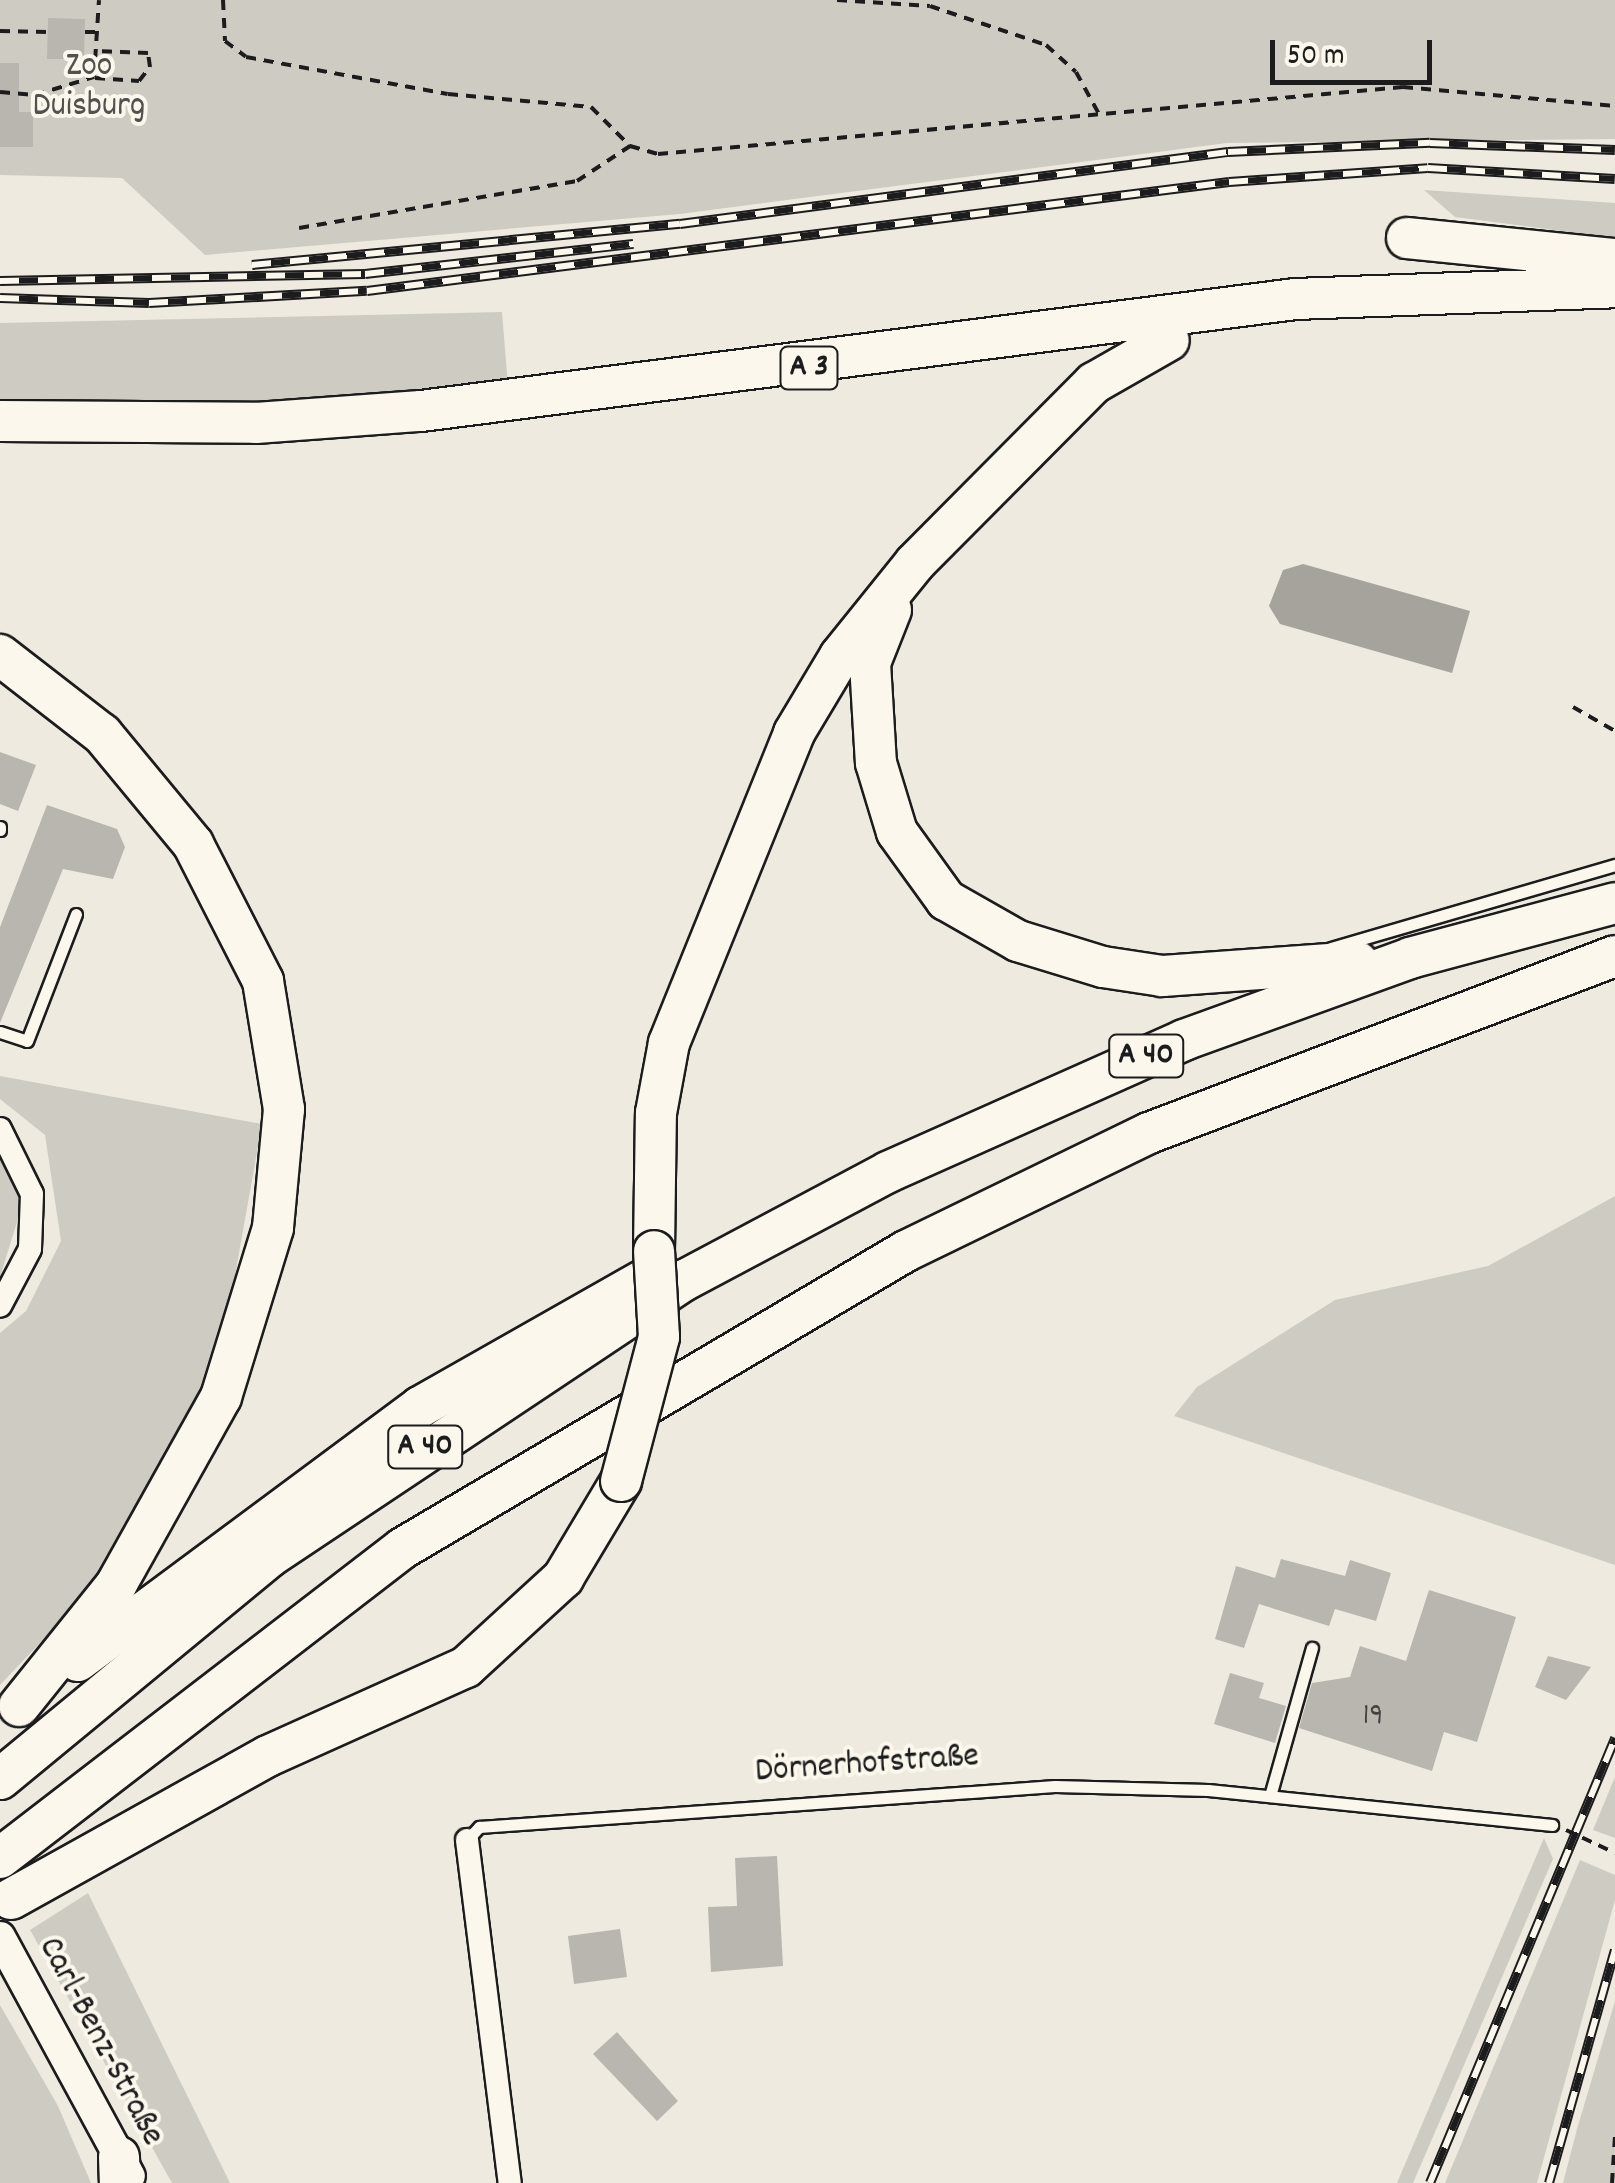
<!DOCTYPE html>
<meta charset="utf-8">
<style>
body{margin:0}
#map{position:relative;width:1615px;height:2183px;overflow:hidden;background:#eeeadf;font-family:Dekko,sans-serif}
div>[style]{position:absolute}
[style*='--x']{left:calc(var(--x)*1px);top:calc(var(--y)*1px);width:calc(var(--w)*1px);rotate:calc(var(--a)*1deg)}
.green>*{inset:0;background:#ceccc2}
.water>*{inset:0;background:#a6a39d}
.building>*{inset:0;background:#b9b6af}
.path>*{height:4px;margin-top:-2px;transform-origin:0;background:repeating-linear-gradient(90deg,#1c1c1c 0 10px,transparent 0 18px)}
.roads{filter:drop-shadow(2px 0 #1c1c1c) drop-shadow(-2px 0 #1c1c1c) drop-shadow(0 2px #1c1c1c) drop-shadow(0 -2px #1c1c1c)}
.lane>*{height:11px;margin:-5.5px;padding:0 5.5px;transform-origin:5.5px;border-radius:5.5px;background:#fbf7ec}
.street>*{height:22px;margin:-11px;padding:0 11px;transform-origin:11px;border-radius:11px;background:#fbf7ec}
.secondary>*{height:30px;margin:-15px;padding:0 15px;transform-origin:15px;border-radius:15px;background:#fbf7ec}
.highway>*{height:40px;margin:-20px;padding:0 20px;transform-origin:20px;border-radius:20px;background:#fbf7ec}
.rail>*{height:10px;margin-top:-5px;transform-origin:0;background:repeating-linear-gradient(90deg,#fbf7ec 0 19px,#1c1c1c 0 38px);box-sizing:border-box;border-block:2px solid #1c1c1c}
.bridges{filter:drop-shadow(2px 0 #1c1c1c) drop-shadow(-2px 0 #1c1c1c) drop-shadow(0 2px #1c1c1c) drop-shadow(0 -2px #1c1c1c)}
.highway-bridge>*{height:40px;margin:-20px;padding:0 20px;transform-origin:20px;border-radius:20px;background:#fbf7ec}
span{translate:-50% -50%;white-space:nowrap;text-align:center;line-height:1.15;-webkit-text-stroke:8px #fbf7ec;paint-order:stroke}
.number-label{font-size:30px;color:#434241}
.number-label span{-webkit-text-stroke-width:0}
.shield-label span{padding:2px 8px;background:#fbf7ec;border:2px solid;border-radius:8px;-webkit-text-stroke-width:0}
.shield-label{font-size:32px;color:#1c1c1c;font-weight:700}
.park-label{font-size:35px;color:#51514e}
.street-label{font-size:35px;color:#1c1c1c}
.scale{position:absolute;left:1270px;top:40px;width:162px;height:45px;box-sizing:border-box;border:5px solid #1c1c1c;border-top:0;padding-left:12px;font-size:30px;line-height:35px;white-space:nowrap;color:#1c1c1c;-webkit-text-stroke:8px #fbf7ec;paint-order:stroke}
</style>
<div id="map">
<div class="green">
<i style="clip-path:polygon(0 0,1615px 0,1615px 139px,1227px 143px,680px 214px,205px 255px,122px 178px,0 175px)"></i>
<i style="clip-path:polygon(1424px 190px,1615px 203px,1615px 238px,1455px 217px)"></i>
<i style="clip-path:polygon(502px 312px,508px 386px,288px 405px,0 402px,0 323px)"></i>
<i style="clip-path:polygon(0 1076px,262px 1124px,226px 1326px,176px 1449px,81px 1600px,0 1685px,0 1333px,26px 1311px,61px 1241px,45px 1135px,0 1099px)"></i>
<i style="clip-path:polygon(0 1152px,22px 1206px,0 1277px)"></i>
<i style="clip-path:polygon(1615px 1196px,1615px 1565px,1174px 1416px,1197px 1387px,1335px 1300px,1488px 1266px)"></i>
<i style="clip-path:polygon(1615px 1777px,1615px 1838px,1593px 1830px)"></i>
<i style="clip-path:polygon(1544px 1838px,1553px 1859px,1413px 2183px,1397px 2183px)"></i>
<i style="clip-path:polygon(1580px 1860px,1615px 1875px,1615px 1900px,1537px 2183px,1445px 2183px)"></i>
<i style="clip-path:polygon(88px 1893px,230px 2183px,172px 2183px,30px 1930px)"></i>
<i style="clip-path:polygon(1615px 2001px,1615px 2183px,1563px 2183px,1577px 2129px)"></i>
<i style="clip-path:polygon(0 2005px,58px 2106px,91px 2183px,0 2183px)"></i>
</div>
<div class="water">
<i style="clip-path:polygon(1303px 564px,1470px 611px,1452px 673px,1280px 624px,1269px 606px,1283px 570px)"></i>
</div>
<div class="building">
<i style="clip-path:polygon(48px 18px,85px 19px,84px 59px,47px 59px)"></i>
<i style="clip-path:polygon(0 63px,19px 63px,19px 112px,33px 112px,33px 147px,0 147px)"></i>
<i style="clip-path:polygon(0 752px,36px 765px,18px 811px,0 804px)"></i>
<i style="clip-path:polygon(47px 805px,117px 829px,125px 847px,113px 879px,63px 869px,0 1023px,0 927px)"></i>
<i style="clip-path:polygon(1281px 1559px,1345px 1576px,1350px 1560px,1391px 1573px,1376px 1621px,1335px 1609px,1329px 1626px,1259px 1604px,1244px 1648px,1215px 1639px,1236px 1566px,1275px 1578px)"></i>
<i style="clip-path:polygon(1429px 1590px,1516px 1617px,1477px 1742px,1444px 1732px,1432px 1771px,1299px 1728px,1312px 1683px,1350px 1677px,1360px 1646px,1406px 1661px)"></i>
<i style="clip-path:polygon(1548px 1656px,1591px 1667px,1566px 1700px,1535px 1687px)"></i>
<i style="clip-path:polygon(1230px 1673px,1264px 1683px,1259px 1698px,1286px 1706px,1275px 1743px,1214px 1724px)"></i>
<i style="clip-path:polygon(777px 1856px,783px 1966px,711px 1972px,708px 1907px,737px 1906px,735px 1858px)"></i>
<i style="clip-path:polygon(620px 1929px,627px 1977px,574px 1984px,568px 1936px)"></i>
<i style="clip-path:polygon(617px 2032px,678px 2101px,657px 2121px,593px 2054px)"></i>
</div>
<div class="path">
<i style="--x:223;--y:0;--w:41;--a:87.2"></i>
<i style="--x:225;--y:41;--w:26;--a:37"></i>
<i style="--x:246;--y:57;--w:205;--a:10.4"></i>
<i style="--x:448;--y:94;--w:144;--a:5.2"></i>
<i style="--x:591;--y:107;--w:55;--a:45"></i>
<i style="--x:630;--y:146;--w:29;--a:16"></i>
<i style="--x:658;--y:154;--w:748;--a:-5.14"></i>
<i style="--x:1403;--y:87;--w:213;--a:5.1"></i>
<i style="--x:837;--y:0;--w:93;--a:3.7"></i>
<i style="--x:930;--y:6;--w:122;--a:18.6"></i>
<i style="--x:1046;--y:45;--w:40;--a:42"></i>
<i style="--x:1076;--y:72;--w:48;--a:61.3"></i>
<i style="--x:0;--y:31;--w:48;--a:1.2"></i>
<i style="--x:85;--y:32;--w:13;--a:0"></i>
<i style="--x:95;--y:78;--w:44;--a:3.9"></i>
<i style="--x:139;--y:81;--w:18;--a:-52"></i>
<i style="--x:150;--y:67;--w:14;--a:-98"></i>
<i style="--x:148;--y:53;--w:52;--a:-177.8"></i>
<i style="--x:0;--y:92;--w:35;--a:5"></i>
<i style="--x:35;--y:95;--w:62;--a:-17"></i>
<i style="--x:94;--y:77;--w:77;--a:-86.3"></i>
<i style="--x:299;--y:228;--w:282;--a:-9.6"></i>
<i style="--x:577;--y:181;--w:64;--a:-33.4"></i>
<i style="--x:1573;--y:707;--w:48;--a:29.7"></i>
<i style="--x:1566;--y:1830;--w:54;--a:25.1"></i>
<i style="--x:1612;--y:2183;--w:46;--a:-86.3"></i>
</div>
<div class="roads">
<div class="lane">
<i style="--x:0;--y:827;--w:3;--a:90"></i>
<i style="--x:1331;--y:948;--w:296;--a:-16.3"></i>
<i style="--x:0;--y:1032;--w:28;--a:18"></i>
<i style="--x:27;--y:1041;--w:136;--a:-68.9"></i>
<i style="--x:1270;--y:1796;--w:154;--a:-74.2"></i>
<i style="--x:467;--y:1840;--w:18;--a:-47"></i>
<i style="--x:479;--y:1827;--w:577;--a:-4.07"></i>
<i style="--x:1055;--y:1786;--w:153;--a:1.5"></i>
<i style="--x:1208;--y:1790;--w:346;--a:5.8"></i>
</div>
<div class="street">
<i style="--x:0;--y:1129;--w:72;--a:63.8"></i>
<i style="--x:32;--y:1194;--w:55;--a:92.1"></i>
<i style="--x:30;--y:1249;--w:64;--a:117.8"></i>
<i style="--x:467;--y:1840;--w:346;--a:82.9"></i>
</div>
<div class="secondary">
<i style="--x:0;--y:1937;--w:272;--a:61.5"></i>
</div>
<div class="highway">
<i style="--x:1407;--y:238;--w:209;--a:5.8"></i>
<i style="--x:0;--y:421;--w:256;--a:0.4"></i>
<i style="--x:256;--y:423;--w:165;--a:-4.2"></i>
<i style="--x:421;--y:411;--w:881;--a:-7.3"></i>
<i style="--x:1295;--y:299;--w:320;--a:-2.1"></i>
<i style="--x:891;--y:610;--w:57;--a:111.6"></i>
<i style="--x:870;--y:663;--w:100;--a:86.6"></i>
<i style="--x:876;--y:763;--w:72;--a:73.1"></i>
<i style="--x:897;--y:832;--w:84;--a:54.2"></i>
<i style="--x:946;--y:900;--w:83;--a:29.7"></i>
<i style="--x:1018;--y:941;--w:89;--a:17"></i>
<i style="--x:1103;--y:967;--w:60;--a:8.7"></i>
<i style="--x:1162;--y:976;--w:196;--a:-4.1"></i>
<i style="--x:0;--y:655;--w:129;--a:37.8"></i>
<i style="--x:102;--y:734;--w:143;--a:50.4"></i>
<i style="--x:193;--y:844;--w:154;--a:62.9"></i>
<i style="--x:263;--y:981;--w:130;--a:80.7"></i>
<i style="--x:284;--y:1109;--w:120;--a:95.3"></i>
<i style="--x:273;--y:1228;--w:177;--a:107.1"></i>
<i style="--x:221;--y:1397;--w:215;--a:119.2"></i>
<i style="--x:116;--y:1585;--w:155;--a:128.7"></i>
<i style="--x:654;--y:1251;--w:138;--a:-89.2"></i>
<i style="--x:656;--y:1113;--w:71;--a:-79.5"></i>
<i style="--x:669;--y:1043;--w:334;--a:-68"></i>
<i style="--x:794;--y:733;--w:90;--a:-59.1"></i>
<i style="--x:840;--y:656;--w:119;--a:-51.1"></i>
<i style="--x:915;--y:563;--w:254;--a:-45.2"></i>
<i style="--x:1094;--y:383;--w:86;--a:-29.8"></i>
<i style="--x:78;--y:1661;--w:426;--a:-36.6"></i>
<i style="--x:420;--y:1407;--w:255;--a:-29.6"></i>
<i style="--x:0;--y:1779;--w:349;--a:-39.5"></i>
<i style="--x:269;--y:1557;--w:500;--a:-33.7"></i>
<i style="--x:685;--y:1280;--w:230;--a:-28"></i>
<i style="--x:888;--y:1172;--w:324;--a:-24"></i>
<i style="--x:1184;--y:1040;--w:240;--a:-19.9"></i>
<i style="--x:1410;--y:958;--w:212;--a:-15"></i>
<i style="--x:0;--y:1858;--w:508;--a:-37.57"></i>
<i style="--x:403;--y:1548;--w:584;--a:-30.56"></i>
<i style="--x:906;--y:1251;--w:270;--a:-25.9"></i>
<i style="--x:1149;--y:1133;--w:498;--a:-20.8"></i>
<i style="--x:11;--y:1899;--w:294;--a:-29.1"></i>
<i style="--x:268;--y:1756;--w:217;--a:-24.2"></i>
<i style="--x:466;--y:1667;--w:132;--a:-42.5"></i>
<i style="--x:563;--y:1578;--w:113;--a:-59.1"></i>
<i style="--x:119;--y:2157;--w:26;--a:88"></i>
</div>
</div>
<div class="rail">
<i style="--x:252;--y:265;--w:430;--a:-5.5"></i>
<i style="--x:680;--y:224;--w:553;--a:-7.49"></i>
<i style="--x:1228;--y:152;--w:202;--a:-2.6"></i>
<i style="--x:1430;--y:143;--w:185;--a:2.2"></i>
<i style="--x:0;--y:281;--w:365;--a:-1.1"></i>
<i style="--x:365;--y:274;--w:270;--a:-6.4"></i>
<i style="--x:0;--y:298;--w:149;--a:1.9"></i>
<i style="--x:149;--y:303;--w:218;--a:-3.2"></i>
<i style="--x:367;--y:291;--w:869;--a:-7.21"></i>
<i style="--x:1229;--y:182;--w:199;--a:-4"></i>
<i style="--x:1428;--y:168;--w:187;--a:3.4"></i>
<i style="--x:1430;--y:2183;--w:482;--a:-67.4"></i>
<i style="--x:1549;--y:2183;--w:242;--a:-74.2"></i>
</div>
<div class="bridges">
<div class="highway-bridge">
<i style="--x:621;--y:1481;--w:149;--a:-75.2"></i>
<i style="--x:659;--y:1337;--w:86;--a:-93.3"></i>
</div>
</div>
<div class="number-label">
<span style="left:1373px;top:1718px">19</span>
</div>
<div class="shield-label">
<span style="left:809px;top:368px">A 3</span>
<span style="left:1146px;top:1056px">A 40</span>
<span style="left:425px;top:1447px">A 40</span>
</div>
<div class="park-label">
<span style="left:89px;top:87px">Zoo<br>Duisburg</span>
</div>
<div class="street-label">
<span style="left:867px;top:1765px;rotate:-4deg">Dörnerhofstraße</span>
<span style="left:100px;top:2042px;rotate:62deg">Carl-Benz-Straße</span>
</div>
<div class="scale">50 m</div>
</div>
